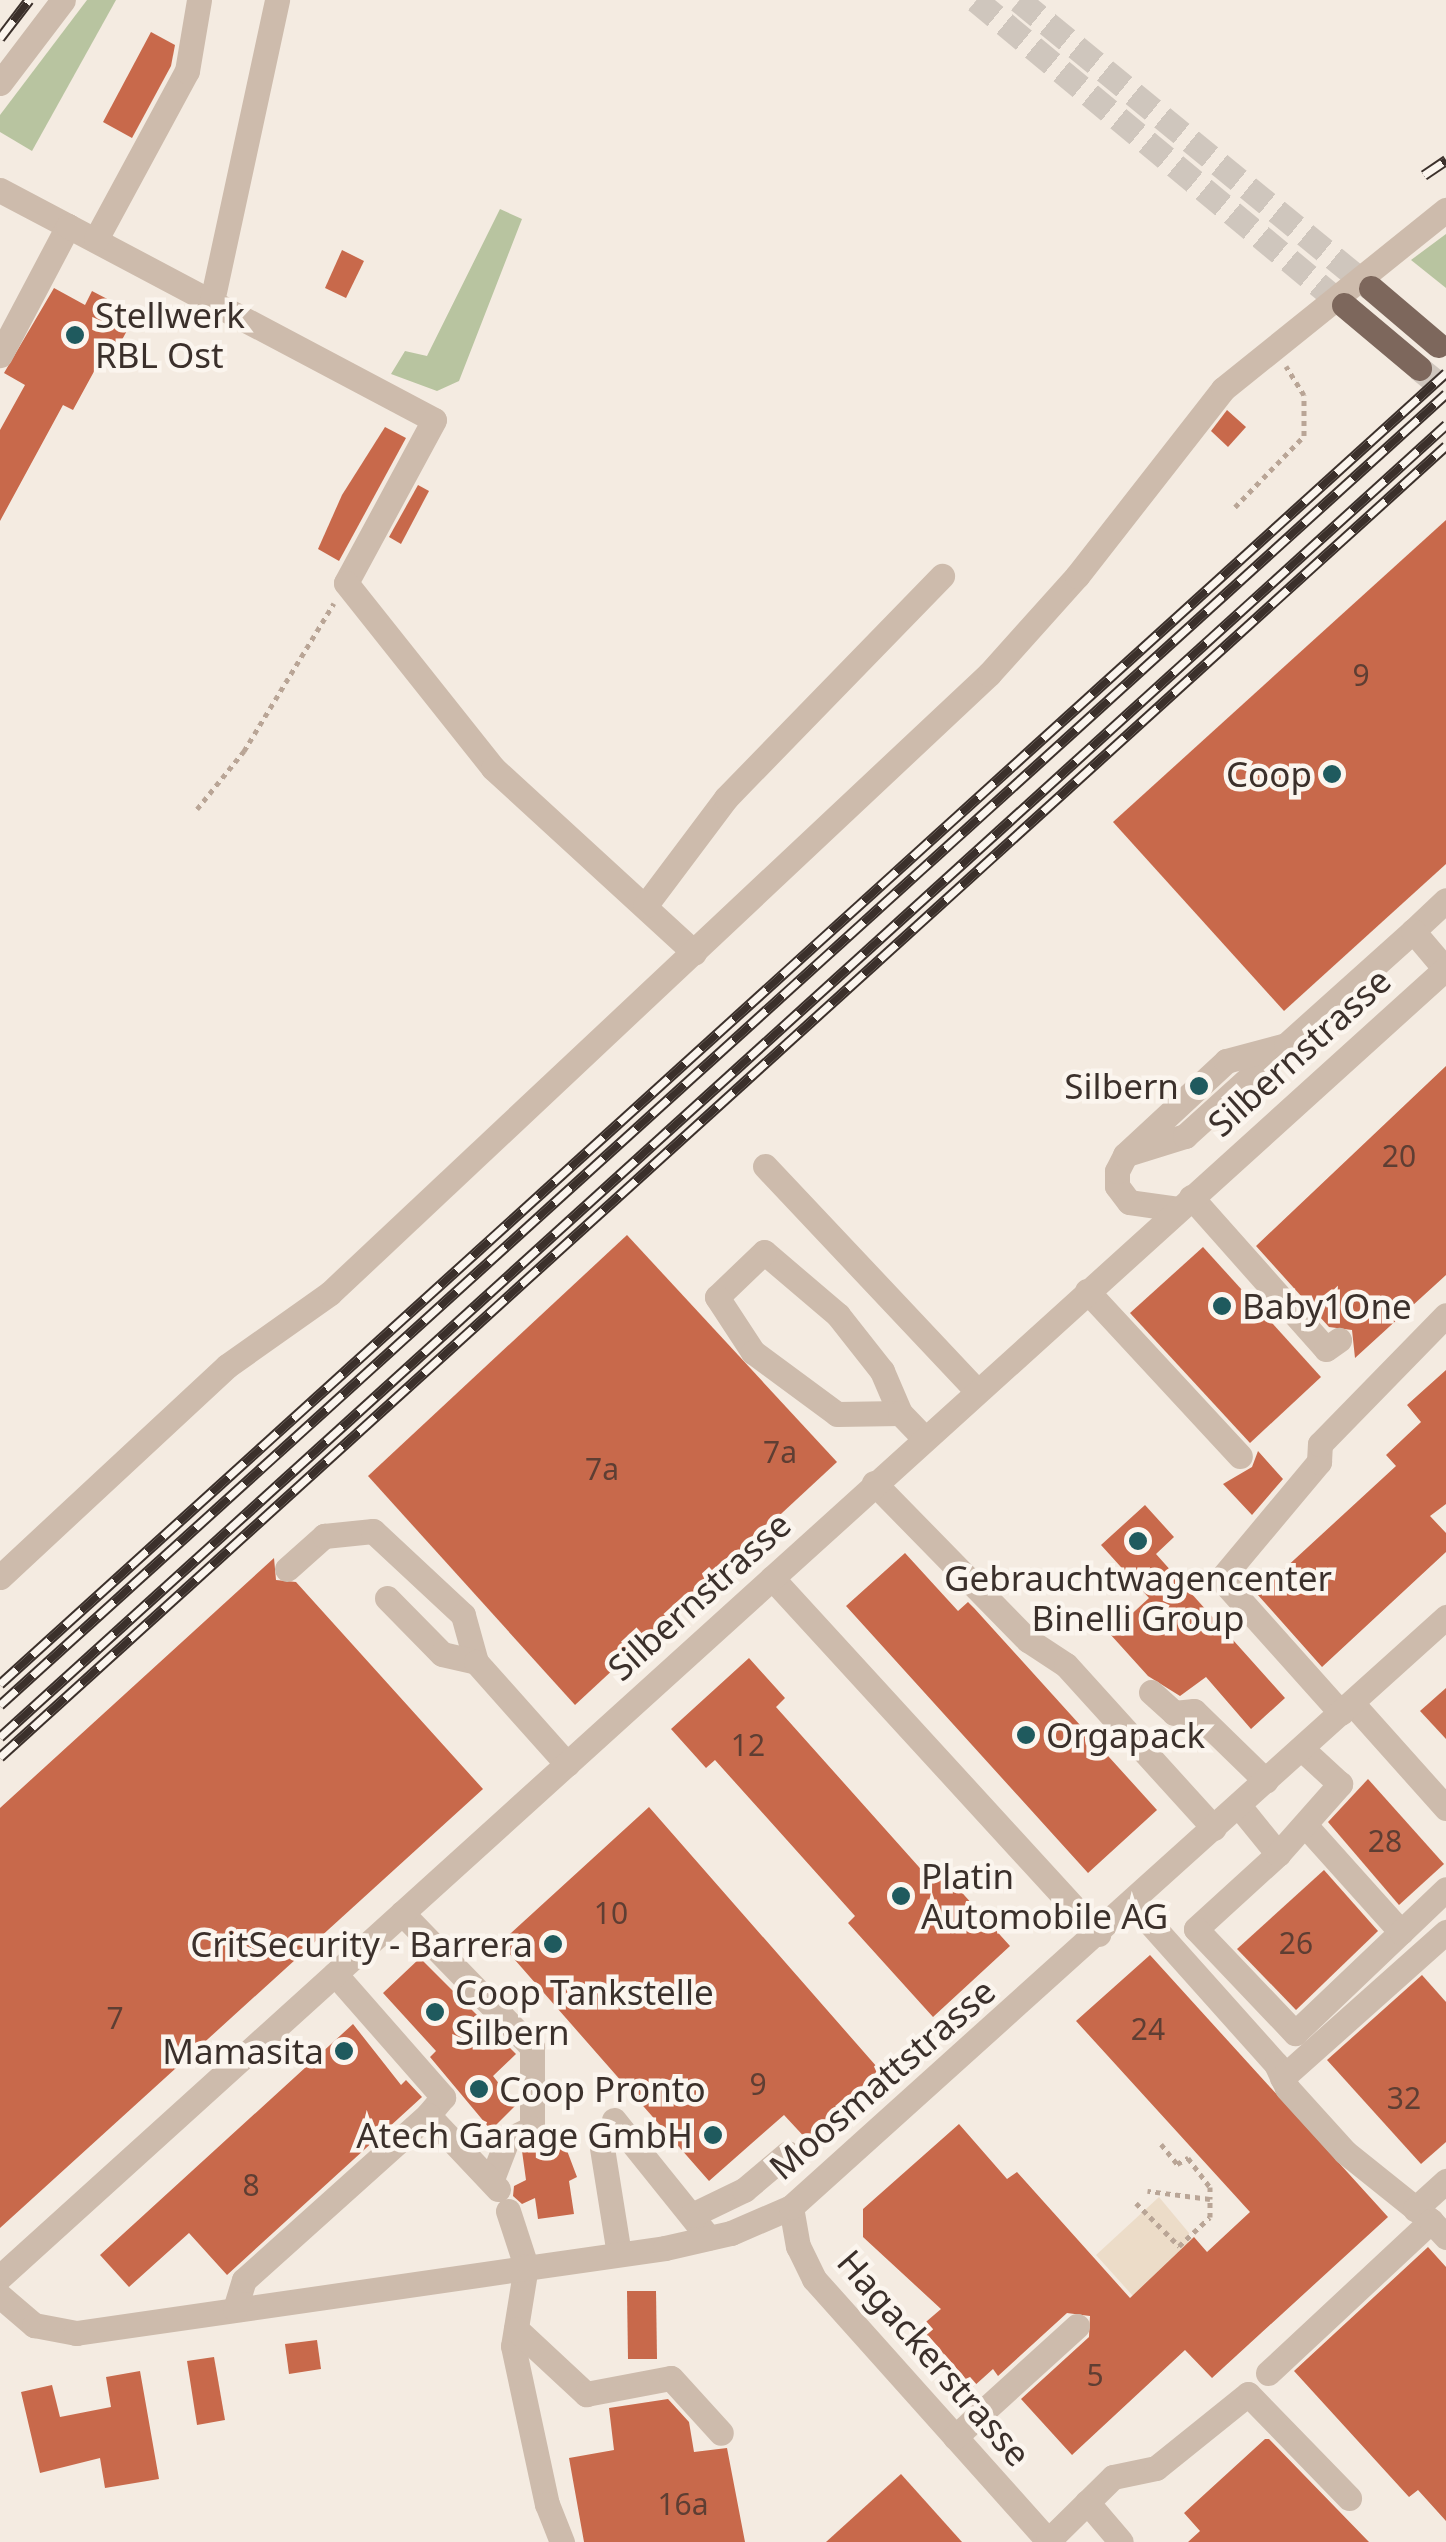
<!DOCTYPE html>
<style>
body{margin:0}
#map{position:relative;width:1446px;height:2542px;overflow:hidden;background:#f4ebe1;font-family:"Noto Sans",sans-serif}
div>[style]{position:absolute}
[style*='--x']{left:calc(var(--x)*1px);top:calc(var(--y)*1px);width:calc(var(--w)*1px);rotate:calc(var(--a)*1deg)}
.green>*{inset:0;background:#b8c4a0}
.plaza>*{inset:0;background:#ecdcc8}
.building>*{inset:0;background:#c8694b}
.major-tunnel>*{height:25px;margin-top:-12.5px;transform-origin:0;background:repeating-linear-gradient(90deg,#cfc6bd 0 25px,transparent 0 37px)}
.path>*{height:5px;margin-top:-2.5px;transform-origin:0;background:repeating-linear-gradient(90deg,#b9a596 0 5px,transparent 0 10px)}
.minor>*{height:25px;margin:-12.5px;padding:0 12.5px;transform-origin:12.5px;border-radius:12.5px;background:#cdbbac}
.major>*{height:25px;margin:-12.5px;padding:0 12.5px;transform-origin:12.5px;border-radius:12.5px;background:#7d675c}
.rail>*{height:11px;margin-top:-5.5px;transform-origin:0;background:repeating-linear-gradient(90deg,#fbf5ee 0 22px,#3b302b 0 44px);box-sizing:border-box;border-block:2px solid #3b302b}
.dots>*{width:28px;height:28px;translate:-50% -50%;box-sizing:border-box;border:5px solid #fbf5ee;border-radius:50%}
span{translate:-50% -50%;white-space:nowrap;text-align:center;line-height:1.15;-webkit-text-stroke:9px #fbf5ee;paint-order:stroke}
.number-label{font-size:30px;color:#5e3e33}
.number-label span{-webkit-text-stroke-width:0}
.poi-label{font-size:35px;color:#3b302b}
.left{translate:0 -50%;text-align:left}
.right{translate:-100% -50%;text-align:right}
.street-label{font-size:35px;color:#3b302b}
</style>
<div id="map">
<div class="green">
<i style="clip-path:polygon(87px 0,116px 0,32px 151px,0 132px,0 115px)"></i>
<i style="clip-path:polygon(500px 209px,522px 219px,459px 381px,437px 391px,391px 374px,405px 351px,427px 356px)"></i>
<i style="clip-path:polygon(1446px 234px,1446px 288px,1411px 260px)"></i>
</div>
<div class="plaza">
<i style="clip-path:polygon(1159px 2197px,1189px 2233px,1188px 2243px,1133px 2296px,1096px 2255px)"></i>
</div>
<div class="building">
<i style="clip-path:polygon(151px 32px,175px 45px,171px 66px,132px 138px,103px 122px)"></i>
<i style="clip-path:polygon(342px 250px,364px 261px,346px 298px,325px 288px)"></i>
<i style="clip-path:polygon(54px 288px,85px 305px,92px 291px,136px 314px,111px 360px,103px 355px,73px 410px,63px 405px,0 521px,0 430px,25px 385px,4px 373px)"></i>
<i style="clip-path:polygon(1227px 410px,1246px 427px,1228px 447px,1211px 431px)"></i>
<i style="clip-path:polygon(385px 427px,406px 438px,339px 561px,318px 549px,342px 495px)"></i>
<i style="clip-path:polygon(418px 485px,429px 491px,401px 544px,389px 537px)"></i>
<i style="clip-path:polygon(1446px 520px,1446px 864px,1284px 1011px,1113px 822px)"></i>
<i style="clip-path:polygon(1446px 1066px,1446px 1275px,1355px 1358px,1352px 1330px,1329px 1327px,1256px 1246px)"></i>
<i style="clip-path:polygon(627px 1235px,837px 1462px,575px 1705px,368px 1476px)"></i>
<i style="clip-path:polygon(1203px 1247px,1321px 1377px,1250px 1443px,1130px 1313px)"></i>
<i style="clip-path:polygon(1446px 1370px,1446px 1504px,1430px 1516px,1446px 1533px,1446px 1552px,1322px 1667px,1257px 1594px,1396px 1466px,1386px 1455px,1421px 1422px,1407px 1405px)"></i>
<i style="clip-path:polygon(1258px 1451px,1283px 1479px,1252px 1515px,1223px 1484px,1252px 1467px)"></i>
<i style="clip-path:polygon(1145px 1505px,1174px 1537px,1156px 1554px,1285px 1698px,1251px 1729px,1206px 1677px,1180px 1696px,1148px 1676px,1110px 1634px,1149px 1598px,1101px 1545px)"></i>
<i style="clip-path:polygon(905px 1553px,958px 1611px,968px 1602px,974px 1608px,1157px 1810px,1088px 1873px,846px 1606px)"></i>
<i style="clip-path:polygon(274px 1558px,276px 1580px,296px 1582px,483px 1789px,0 2228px,0 1808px)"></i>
<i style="clip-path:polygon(749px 1658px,785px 1698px,776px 1707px,927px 1876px,938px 1866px,1010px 1946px,933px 2017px,848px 1923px,855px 1916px,715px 1760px,706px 1768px,671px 1729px)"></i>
<i style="clip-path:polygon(1446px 1688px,1446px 1739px,1420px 1711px)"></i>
<i style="clip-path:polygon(1368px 1779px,1444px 1864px,1399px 1905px,1328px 1822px)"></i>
<i style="clip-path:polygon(649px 1807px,884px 2075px,810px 2143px,784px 2115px,709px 2181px,500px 1943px)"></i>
<i style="clip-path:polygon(1324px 1870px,1378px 1931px,1296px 2010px,1237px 1949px)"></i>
<i style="clip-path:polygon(1150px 1955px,1388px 2217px,1212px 2378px,1185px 2350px,1072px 2455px,1021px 2399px,1089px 2337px,1090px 2316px,1067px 2313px,998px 2376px,993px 2369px,973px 2387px,920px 2327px,941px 2309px,863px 2237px,863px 2209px,959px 2124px,1007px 2179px,1017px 2172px,1130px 2298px,1194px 2237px,1207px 2252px,1250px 2212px,1076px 2021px)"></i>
<i style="clip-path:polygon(420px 1958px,516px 2054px,493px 2076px,516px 2105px,491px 2130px,430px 2057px,436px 2051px,383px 1993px)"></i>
<i style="clip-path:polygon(1422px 1975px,1446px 2002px,1446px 2142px,1421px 2164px,1327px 2060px)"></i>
<i style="clip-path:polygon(353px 2024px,401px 2085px,406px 2080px,422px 2097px,227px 2275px,189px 2233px,129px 2287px,100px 2255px)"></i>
<i style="clip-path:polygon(563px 2140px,577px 2177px,569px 2181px,574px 2214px,538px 2219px,535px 2198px,522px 2204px,513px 2196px,514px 2186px,526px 2180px,522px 2151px)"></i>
<i style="clip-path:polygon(1428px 2247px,1446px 2267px,1446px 2521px,1418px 2490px,1409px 2497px,1294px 2371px)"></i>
<i style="clip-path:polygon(627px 2291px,656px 2291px,657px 2359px,628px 2359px)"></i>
<i style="clip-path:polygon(317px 2340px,321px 2369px,289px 2374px,285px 2344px)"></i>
<i style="clip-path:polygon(214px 2357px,225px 2420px,197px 2425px,187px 2361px)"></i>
<i style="clip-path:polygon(140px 2371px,159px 2479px,105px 2488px,100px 2458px,40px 2473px,21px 2392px,52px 2385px,60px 2417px,111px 2407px,106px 2377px)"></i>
<i style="clip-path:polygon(668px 2399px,689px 2422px,694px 2452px,727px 2448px,745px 2542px,584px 2542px,569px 2458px,614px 2450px,609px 2408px)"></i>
<i style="clip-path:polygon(1265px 2439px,1269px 2439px,1369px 2542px,1188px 2542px,1200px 2531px,1184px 2513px)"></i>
<i style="clip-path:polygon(901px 2474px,962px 2542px,826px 2542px)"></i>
</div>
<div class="major-tunnel">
<i style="--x:976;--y:0;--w:478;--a:39.7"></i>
<i style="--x:1019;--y:0;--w:455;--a:39.3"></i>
<i style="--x:1419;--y:368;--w:35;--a:39"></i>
</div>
<div class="path">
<i style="--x:1235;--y:507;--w:99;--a:-45.8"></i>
<i style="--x:1304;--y:436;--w:41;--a:-90"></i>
<i style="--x:1304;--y:395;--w:34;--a:-122"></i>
<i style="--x:197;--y:809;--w:75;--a:-51"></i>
<i style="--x:244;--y:751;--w:173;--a:-58.7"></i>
<i style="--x:1161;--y:2144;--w:26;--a:51"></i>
<i style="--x:1177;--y:2164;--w:13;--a:-29"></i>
<i style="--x:1188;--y:2158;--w:36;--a:53"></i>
<i style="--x:1210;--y:2187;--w:12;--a:90"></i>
<i style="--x:1136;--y:2203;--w:61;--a:45"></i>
<i style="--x:1179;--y:2246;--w:42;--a:-43.1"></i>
<i style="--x:1210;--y:2217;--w:18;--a:-90"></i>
<i style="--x:1210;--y:2199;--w:63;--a:-172.6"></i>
</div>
<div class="minor">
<i style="--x:0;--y:83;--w:104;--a:-52.8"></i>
<i style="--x:0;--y:190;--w:77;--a:27.9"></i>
<i style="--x:68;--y:226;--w:146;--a:117.8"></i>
<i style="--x:68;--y:226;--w:414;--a:27.9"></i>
<i style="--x:434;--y:420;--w:185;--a:118.4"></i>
<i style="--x:346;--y:583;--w:236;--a:51.5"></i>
<i style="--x:493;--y:768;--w:273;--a:42.5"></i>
<i style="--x:96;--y:239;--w:191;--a:-61.6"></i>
<i style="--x:187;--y:71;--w:72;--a:-80.4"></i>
<i style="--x:212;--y:301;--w:308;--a:-77.8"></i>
<i style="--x:645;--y:906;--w:135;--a:-53.1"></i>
<i style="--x:726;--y:798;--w:310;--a:-45.8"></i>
<i style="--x:1413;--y:931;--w:45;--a:-43.2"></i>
<i style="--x:1130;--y:1153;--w:58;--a:-17.2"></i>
<i style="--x:1185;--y:1136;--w:132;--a:-42.2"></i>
<i style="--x:765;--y:1166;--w:306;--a:46.7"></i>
<i style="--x:1191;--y:1197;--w:203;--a:48.4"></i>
<i style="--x:1326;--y:1349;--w:16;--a:-35"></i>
<i style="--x:1178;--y:1209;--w:49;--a:-171.9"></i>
<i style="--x:1129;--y:1202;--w:20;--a:-127"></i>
<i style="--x:1117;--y:1186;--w:15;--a:-90"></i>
<i style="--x:1117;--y:1171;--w:18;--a:-63"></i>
<i style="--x:1125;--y:1155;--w:138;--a:-42.9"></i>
<i style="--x:1226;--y:1061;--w:62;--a:-14.9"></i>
<i style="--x:1286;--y:1045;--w:171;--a:-41.9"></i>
<i style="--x:1413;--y:931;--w:51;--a:49.8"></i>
<i style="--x:1087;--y:1291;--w:225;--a:47.2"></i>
<i style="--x:900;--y:1413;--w:46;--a:-113.2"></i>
<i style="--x:882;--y:1371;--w:71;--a:-128.2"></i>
<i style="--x:838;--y:1315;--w:97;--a:-139.6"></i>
<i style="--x:764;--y:1252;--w:65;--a:136.2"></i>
<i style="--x:717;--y:1297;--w:66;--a:56.8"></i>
<i style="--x:753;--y:1352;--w:104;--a:36.4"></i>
<i style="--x:837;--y:1414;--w:63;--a:-0.9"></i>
<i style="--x:900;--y:1413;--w:33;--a:46"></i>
<i style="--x:874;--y:1483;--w:220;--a:45.6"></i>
<i style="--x:1028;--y:1640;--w:45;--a:33.3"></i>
<i style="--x:1066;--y:1665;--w:220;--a:47.8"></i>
<i style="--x:287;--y:1569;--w:50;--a:-41.7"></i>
<i style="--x:324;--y:1536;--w:49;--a:-5.8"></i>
<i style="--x:373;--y:1531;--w:123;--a:43"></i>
<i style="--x:463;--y:1615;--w:49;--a:74.5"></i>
<i style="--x:0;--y:1577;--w:310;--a:-42.9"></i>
<i style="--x:227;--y:1366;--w:126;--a:-35.3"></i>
<i style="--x:330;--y:1293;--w:904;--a:-43.21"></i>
<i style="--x:989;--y:674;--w:132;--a:-48.1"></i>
<i style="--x:1077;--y:576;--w:237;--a:-52"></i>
<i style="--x:1223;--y:389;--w:286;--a:-38.8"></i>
<i style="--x:772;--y:1578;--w:483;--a:47.5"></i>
<i style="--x:387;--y:1598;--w:78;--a:45.5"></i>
<i style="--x:442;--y:1654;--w:35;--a:13"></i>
<i style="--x:476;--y:1662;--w:137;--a:48.3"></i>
<i style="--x:1151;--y:1692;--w:31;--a:42"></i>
<i style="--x:1174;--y:1713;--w:20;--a:-6"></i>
<i style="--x:1194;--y:1711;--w:100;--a:44.2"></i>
<i style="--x:1352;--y:1703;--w:141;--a:48.2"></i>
<i style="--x:1341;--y:1713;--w:180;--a:-131.8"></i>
<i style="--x:1221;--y:1579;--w:153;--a:-50.1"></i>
<i style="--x:1319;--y:1462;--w:18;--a:-87"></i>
<i style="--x:1320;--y:1444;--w:180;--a:-45.7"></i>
<i style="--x:1239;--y:1806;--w:62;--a:50.9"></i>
<i style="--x:1278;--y:1854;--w:111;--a:137.6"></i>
<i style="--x:1196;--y:1929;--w:144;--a:46.4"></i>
<i style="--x:1295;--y:2033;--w:146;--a:-43.6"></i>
<i style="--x:1401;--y:1932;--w:144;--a:-131.9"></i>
<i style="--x:1278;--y:1854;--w:94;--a:-48.5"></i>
<i style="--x:1340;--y:1784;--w:52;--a:-137.4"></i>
<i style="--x:1132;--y:1903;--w:216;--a:48.2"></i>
<i style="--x:1276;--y:2064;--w:26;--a:65"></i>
<i style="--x:1287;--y:2088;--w:86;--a:47.8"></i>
<i style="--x:1345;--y:2152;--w:110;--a:38.7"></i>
<i style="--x:402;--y:1913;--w:187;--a:45.9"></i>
<i style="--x:532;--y:2047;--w:81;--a:90"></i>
<i style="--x:532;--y:2128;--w:28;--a:154"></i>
<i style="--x:507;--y:2140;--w:42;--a:111"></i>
<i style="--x:1401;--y:1932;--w:62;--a:-43.7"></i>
<i style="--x:335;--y:1974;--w:164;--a:48.7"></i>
<i style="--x:443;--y:2097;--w:23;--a:130"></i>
<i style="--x:428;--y:2115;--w:102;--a:46.6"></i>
<i style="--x:1282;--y:2078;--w:220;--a:-41.7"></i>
<i style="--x:614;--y:2120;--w:151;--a:51.2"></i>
<i style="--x:602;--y:2148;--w:107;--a:80.9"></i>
<i style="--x:791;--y:2207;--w:40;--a:80"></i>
<i style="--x:798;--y:2246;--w:37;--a:64"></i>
<i style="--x:814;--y:2279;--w:353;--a:48.2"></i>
<i style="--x:1415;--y:2209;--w:42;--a:-42.1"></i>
<i style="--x:508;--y:2211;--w:58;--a:71.9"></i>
<i style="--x:526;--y:2266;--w:81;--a:99.2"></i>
<i style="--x:513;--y:2346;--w:162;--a:77.9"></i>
<i style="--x:547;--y:2504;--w:41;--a:68.5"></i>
<i style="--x:692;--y:2215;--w:58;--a:-25.7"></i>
<i style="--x:744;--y:2190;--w:57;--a:-40.1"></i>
<i style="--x:0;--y:2277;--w:1950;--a:-42.15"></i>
<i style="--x:0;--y:2296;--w:45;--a:40.5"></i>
<i style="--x:34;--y:2325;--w:43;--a:10.8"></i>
<i style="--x:76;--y:2333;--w:595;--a:-8.21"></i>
<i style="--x:665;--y:2248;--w:68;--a:-12.8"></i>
<i style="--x:731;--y:2233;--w:65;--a:-23.4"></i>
<i style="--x:791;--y:2207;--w:882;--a:-42.01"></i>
<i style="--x:235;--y:2309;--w:30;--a:-73"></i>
<i style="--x:244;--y:2280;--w:247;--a:-41.9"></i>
<i style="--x:516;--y:2329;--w:96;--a:42.9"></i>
<i style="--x:586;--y:2394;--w:86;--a:-10.7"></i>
<i style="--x:671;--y:2378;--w:74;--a:47.7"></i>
<i style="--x:1268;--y:2373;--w:223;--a:-43"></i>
<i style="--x:1431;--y:2221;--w:22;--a:47"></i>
<i style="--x:955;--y:2437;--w:165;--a:-42.3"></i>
<i style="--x:1087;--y:2502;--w:52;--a:49.6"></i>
<i style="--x:1048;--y:2541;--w:91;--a:-44.6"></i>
<i style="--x:1113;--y:2477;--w:44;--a:-11.8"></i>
<i style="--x:1156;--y:2468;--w:118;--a:-38.8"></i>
<i style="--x:1248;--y:2394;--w:145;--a:45.8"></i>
</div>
<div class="major">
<i style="--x:1371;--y:288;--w:88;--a:40.4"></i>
<i style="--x:1344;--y:305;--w:98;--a:40"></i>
</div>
<div class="rail">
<i style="--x:0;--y:38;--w:48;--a:-52.7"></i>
<i style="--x:1424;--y:175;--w:27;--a:-34"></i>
<i style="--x:0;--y:1684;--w:1952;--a:-42.2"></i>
<i style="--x:0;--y:1705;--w:1952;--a:-42.2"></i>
<i style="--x:0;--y:1737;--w:1953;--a:-42.22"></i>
<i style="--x:0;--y:1757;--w:1952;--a:-42.2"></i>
</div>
<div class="dots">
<i style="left:75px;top:335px;background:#1f5a5e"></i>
<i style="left:1332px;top:774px;background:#1f5a5e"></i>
<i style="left:1199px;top:1086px;background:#1f5a5e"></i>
<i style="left:1222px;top:1306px;background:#1f5a5e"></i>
<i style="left:1138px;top:1541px;background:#1f5a5e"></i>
<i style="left:1026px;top:1735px;background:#1f5a5e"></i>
<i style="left:901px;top:1896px;background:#1f5a5e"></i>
<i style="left:553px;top:1944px;background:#1f5a5e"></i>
<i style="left:435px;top:2012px;background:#1f5a5e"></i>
<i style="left:344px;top:2051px;background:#1f5a5e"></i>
<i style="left:479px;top:2089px;background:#1f5a5e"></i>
<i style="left:713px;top:2135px;background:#1f5a5e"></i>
</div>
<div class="number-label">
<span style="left:1361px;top:675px">9</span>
<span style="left:1399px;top:1156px">20</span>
<span style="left:780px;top:1452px">7a</span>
<span style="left:602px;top:1469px">7a</span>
<span style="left:748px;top:1745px">12</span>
<span style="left:1385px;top:1841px">28</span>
<span style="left:611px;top:1913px">10</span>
<span style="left:1296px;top:1943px">26</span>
<span style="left:115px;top:2018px">7</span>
<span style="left:1148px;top:2029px">24</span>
<span style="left:758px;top:2084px">9</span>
<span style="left:1404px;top:2098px">32</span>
<span style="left:251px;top:2185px">8</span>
<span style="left:1095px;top:2375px">5</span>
<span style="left:683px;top:2504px">16a</span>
</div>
<div class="poi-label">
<span class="left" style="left:95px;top:335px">Stellwerk<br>RBL Ost</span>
<span class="right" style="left:1312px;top:774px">Coop</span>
<span class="right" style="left:1179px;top:1086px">Silbern</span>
<span class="left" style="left:1242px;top:1306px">Baby1One</span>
<span style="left:1138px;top:1598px">Gebrauchtwagencenter<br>Binelli Group</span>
<span class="left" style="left:1046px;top:1735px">Orgapack</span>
<span class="left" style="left:921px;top:1896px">Platin<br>Automobile AG</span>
<span class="right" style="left:533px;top:1944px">CritSecurity - Barrera</span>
<span class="left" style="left:455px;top:2012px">Coop Tankstelle<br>Silbern</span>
<span class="right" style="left:324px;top:2051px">Mamasita</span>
<span class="left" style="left:499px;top:2089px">Coop Pronto</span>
<span class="right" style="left:693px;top:2135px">Atech Garage GmbH</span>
</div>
<div class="street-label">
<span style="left:1299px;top:1052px;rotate:-42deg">Silbernstrasse</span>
<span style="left:699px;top:1596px;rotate:-42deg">Silbernstrasse</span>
<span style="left:882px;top:2079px;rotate:-41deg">Moosmattstrasse</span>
<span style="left:934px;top:2358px;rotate:49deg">Hagackerstrasse</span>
</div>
</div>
